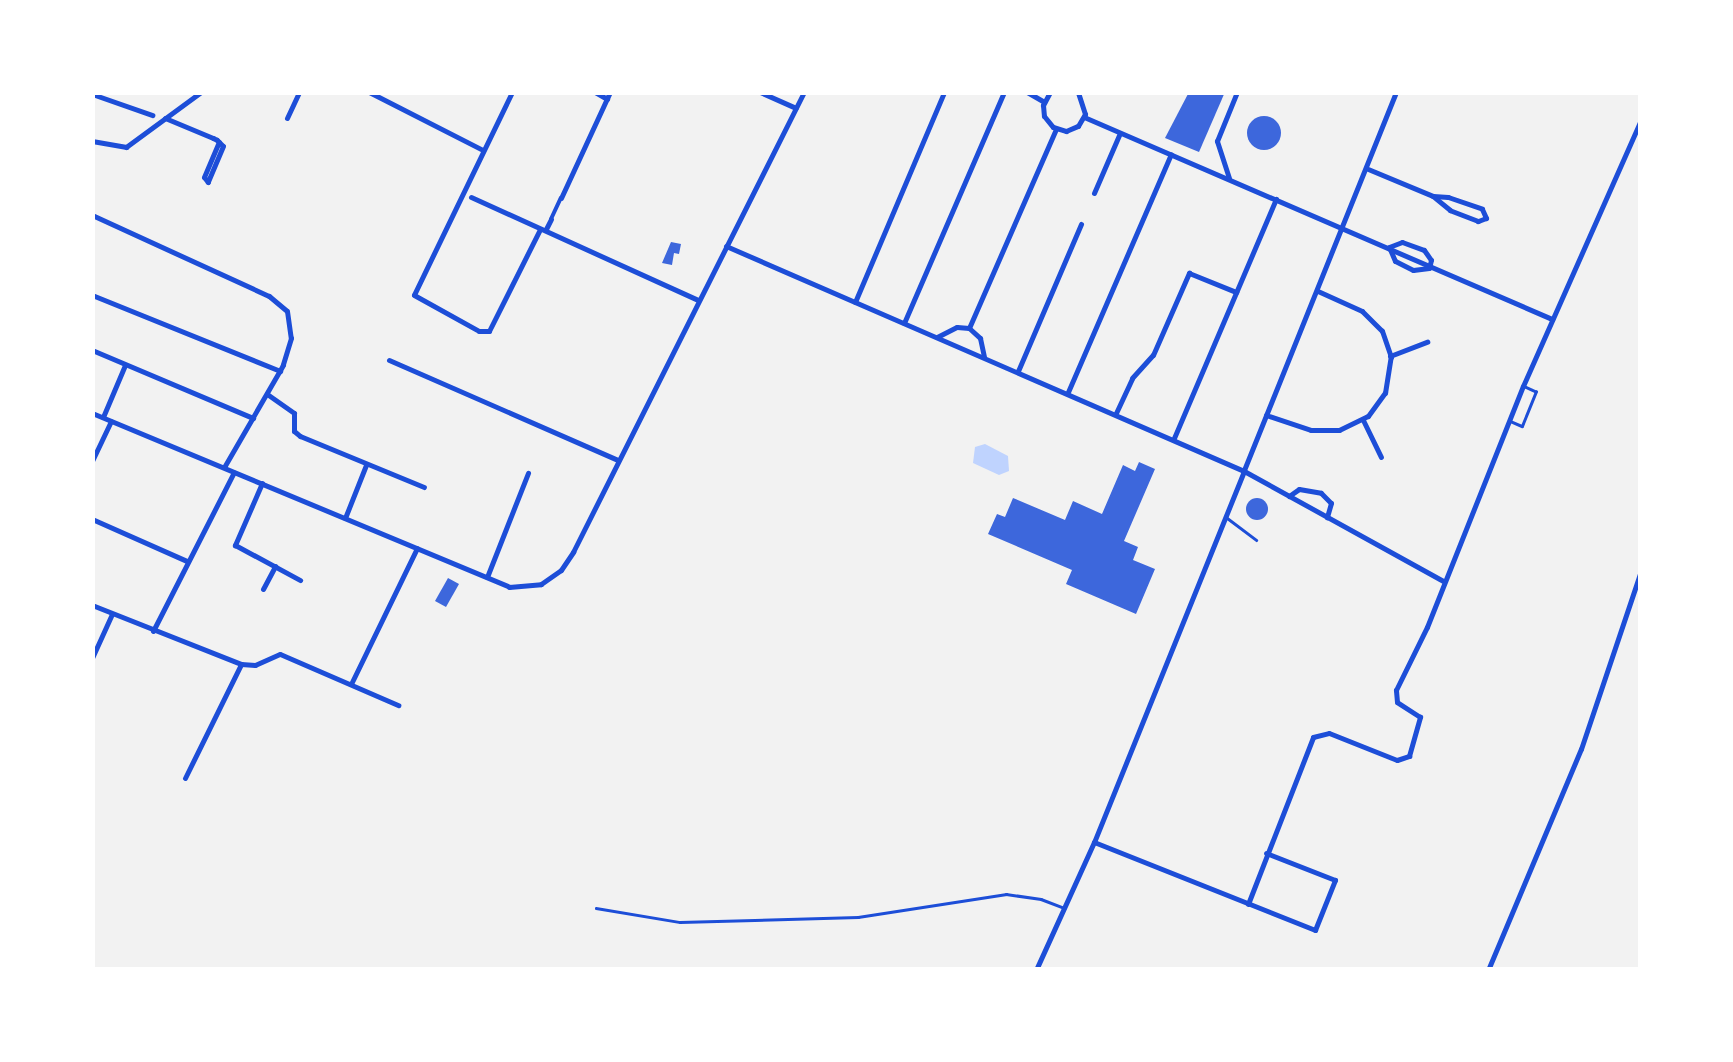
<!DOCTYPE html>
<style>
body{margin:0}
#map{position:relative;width:1733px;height:1062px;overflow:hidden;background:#f2f2f2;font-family:Merriweather,serif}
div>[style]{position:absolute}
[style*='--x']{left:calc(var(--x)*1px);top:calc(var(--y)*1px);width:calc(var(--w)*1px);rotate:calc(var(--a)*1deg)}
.water>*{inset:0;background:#bfd3fe}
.building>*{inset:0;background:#3d67dc}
.round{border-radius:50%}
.service>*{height:2.5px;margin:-1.25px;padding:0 1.25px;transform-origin:1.25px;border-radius:1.25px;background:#1d4ed8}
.pedestrian>*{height:4px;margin:-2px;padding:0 2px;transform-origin:2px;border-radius:2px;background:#1d4ed8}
.minor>*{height:5px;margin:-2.5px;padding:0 2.5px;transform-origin:2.5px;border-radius:2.5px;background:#1d4ed8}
.tertiary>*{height:5px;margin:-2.5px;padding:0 2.5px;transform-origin:2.5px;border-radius:2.5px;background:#1d4ed8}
span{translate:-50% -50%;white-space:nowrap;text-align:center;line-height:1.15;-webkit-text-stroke:9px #fff;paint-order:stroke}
.frame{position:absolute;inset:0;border:95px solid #fff;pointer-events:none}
</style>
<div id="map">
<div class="water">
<i style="clip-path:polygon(985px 444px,1008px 456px,1009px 471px,999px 475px,973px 463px,975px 447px)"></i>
</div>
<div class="building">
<i style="clip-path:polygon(1189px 92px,1225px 92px,1199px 152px,1165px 138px)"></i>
<i class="round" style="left:1247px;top:116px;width:34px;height:34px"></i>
<i style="clip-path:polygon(671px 242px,681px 244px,679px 254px,674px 253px,672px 265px,662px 263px)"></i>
<i style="clip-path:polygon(1139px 462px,1155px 469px,1124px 541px,1138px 547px,1133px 560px,1155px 569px,1136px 614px,1066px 584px,1072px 570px,988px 534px,997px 514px,1005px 517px,1013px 498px,1065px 520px,1073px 501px,1102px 514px,1123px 465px,1135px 471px)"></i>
<i class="round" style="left:1246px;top:498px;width:22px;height:22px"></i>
<i style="clip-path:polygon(448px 578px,459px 584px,446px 607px,435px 601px)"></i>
</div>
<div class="service">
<i style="--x:1510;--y:421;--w:13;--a:23"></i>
<i style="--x:1522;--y:426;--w:37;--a:-68"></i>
<i style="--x:1536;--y:392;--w:12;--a:-156"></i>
<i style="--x:1226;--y:517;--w:38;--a:37"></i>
<i style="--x:596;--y:908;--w:85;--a:9.5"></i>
<i style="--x:680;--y:922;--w:178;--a:-1.6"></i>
<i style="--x:858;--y:917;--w:150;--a:-8.8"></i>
<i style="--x:1006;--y:894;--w:35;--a:8"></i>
<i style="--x:1041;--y:899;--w:25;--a:21"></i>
</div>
<div class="pedestrian">
<i style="--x:551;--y:219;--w:23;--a:-65"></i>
</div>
<div class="minor">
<i style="--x:369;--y:92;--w:128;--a:27"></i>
<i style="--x:512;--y:92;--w:225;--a:115.8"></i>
<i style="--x:414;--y:295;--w:74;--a:29"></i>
<i style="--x:479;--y:331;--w:10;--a:0"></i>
<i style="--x:489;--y:331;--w:114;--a:-63.4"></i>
<i style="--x:595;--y:92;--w:14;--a:30"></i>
<i style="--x:760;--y:92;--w:39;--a:24"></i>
<i style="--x:1027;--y:92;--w:20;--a:30"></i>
<i style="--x:1050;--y:92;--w:15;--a:118"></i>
<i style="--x:1043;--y:105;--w:11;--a:85"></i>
<i style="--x:1044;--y:116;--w:14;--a:51"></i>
<i style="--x:1053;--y:127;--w:14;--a:17"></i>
<i style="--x:1066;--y:131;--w:13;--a:-23"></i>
<i style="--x:1078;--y:126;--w:14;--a:-60"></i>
<i style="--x:1085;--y:114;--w:23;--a:-108"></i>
<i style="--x:1396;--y:92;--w:408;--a:111.9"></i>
<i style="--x:1244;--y:471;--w:227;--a:28.9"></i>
<i style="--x:92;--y:94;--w:64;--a:19.3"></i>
<i style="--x:1084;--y:117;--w:510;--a:23.35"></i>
<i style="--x:165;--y:118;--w:52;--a:22.6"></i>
<i style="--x:213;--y:138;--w:4;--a:27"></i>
<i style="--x:217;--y:140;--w:8;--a:45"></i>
<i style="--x:223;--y:146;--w:39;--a:113"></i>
<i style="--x:208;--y:182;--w:6;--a:-129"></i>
<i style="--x:204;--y:177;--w:38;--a:-67"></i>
<i style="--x:287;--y:118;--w:29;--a:-65"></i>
<i style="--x:92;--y:141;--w:35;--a:10"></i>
<i style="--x:126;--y:147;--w:93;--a:-36.3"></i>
<i style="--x:1368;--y:169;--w:70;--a:22.6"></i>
<i style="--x:1433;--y:196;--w:15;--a:4"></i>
<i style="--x:1448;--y:197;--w:36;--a:19"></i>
<i style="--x:1482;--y:209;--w:10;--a:66"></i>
<i style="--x:1486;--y:218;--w:9;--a:159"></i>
<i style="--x:1478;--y:221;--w:30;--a:-159"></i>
<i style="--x:1450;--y:210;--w:22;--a:-141"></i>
<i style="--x:1229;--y:178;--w:39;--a:-108"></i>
<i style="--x:1217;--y:141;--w:53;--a:-67.8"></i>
<i style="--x:1094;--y:193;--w:65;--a:-66.6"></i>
<i style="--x:471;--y:197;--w:249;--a:24.4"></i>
<i style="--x:561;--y:198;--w:117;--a:-65.2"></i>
<i style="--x:92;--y:215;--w:195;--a:24.6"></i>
<i style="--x:269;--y:296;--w:23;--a:40"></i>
<i style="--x:287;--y:311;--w:27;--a:82"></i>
<i style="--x:291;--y:338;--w:28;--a:107"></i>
<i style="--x:283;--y:365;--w:118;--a:120"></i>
<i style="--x:546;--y:229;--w:11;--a:-63"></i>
<i style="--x:1402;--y:242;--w:23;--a:20"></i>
<i style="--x:1424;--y:250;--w:12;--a:55"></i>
<i style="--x:1431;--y:260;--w:8;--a:104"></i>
<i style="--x:1429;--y:268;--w:16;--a:173"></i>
<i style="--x:1413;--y:270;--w:20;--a:-153"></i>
<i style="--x:1395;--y:261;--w:15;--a:-113"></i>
<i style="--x:1389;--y:247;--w:14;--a:-21"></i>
<i style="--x:92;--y:295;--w:203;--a:22"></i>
<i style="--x:855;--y:302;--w:228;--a:-67"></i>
<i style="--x:904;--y:323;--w:252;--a:-66.6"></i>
<i style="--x:969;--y:328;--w:217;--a:-66.4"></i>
<i style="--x:937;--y:337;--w:22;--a:-27"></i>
<i style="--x:957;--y:327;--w:12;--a:5"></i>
<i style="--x:969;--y:328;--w:15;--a:42"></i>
<i style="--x:980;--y:338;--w:19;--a:78"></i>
<i style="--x:92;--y:350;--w:175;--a:22.9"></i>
<i style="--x:1390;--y:356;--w:40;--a:-21"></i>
<i style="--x:389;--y:360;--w:250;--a:23.6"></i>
<i style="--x:1018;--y:371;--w:160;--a:-66.8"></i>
<i style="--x:1068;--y:392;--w:259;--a:-66.6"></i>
<i style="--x:267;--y:394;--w:33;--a:35"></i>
<i style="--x:294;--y:413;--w:18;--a:90"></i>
<i style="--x:294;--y:431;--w:8;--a:40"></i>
<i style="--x:300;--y:436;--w:134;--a:22.4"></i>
<i style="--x:1116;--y:413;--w:38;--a:-65"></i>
<i style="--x:1132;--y:378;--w:31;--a:-48"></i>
<i style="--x:1153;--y:355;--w:90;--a:-66.3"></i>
<i style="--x:1189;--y:273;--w:51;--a:22"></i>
<i style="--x:1266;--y:415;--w:47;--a:18.4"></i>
<i style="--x:1311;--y:430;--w:28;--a:0"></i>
<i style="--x:1339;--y:430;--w:32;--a:-26"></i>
<i style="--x:1368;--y:416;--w:29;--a:-54"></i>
<i style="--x:1385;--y:393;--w:36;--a:-81"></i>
<i style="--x:1391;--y:357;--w:28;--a:-109"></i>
<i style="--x:1382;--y:331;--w:28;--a:-135"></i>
<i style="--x:1362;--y:311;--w:48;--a:-155.6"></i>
<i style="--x:103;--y:417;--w:56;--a:-67.1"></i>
<i style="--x:1363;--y:420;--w:41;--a:64.1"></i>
<i style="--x:1174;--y:438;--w:260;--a:-66.9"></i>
<i style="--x:92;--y:461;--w:44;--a:-64.6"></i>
<i style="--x:262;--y:483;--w:68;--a:113.5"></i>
<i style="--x:235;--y:545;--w:74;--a:28.3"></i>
<i style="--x:1289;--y:496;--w:12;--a:-35"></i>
<i style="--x:1299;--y:489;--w:22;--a:10"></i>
<i style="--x:1321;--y:493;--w:14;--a:45"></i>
<i style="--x:1331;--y:503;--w:15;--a:106"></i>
<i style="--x:345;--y:518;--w:57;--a:-68.4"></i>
<i style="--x:92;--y:519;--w:104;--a:23.9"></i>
<i style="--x:487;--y:577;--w:112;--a:-68.5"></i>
<i style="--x:263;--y:589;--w:26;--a:-62"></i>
<i style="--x:92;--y:605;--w:160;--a:21.6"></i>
<i style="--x:241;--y:664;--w:14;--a:4"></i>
<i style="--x:255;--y:665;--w:27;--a:-24"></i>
<i style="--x:280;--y:654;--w:129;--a:23.4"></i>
<i style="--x:153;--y:631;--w:178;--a:-63"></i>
<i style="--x:92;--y:658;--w:48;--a:-65.6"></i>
<i style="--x:351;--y:684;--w:151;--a:-64.1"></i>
<i style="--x:185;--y:778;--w:127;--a:-63.8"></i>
<i style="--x:1094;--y:842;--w:238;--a:21.7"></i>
<i style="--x:1315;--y:930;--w:54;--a:-68.2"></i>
<i style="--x:1335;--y:880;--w:74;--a:-158.6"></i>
<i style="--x:1248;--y:904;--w:179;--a:-68.7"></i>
<i style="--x:1313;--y:737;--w:16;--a:-14"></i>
<i style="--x:1329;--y:733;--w:73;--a:21.7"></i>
<i style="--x:1397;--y:760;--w:13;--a:-18"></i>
<i style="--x:1409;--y:756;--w:41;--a:-74.2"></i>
<i style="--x:1420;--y:717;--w:27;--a:-147"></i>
<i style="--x:1397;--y:702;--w:12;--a:-95"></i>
<i style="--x:1396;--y:690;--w:70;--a:-63.8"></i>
<i style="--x:1427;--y:627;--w:259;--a:-68.3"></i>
<i style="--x:1523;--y:386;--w:289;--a:-66.1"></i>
<i style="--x:1488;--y:970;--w:240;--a:-67.2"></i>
<i style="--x:1581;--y:749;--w:185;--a:-71.4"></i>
</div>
<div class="tertiary">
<i style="--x:726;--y:246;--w:565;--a:23.48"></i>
<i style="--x:1244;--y:471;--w:400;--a:112"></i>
<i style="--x:1094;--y:842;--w:141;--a:114.4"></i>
<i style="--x:92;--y:413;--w:452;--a:22.6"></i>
<i style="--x:509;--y:587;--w:32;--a:-5"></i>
<i style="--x:541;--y:584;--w:24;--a:-35"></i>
<i style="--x:561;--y:570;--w:22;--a:-56"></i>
<i style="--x:573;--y:552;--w:515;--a:-63.34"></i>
</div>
<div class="frame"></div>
</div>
